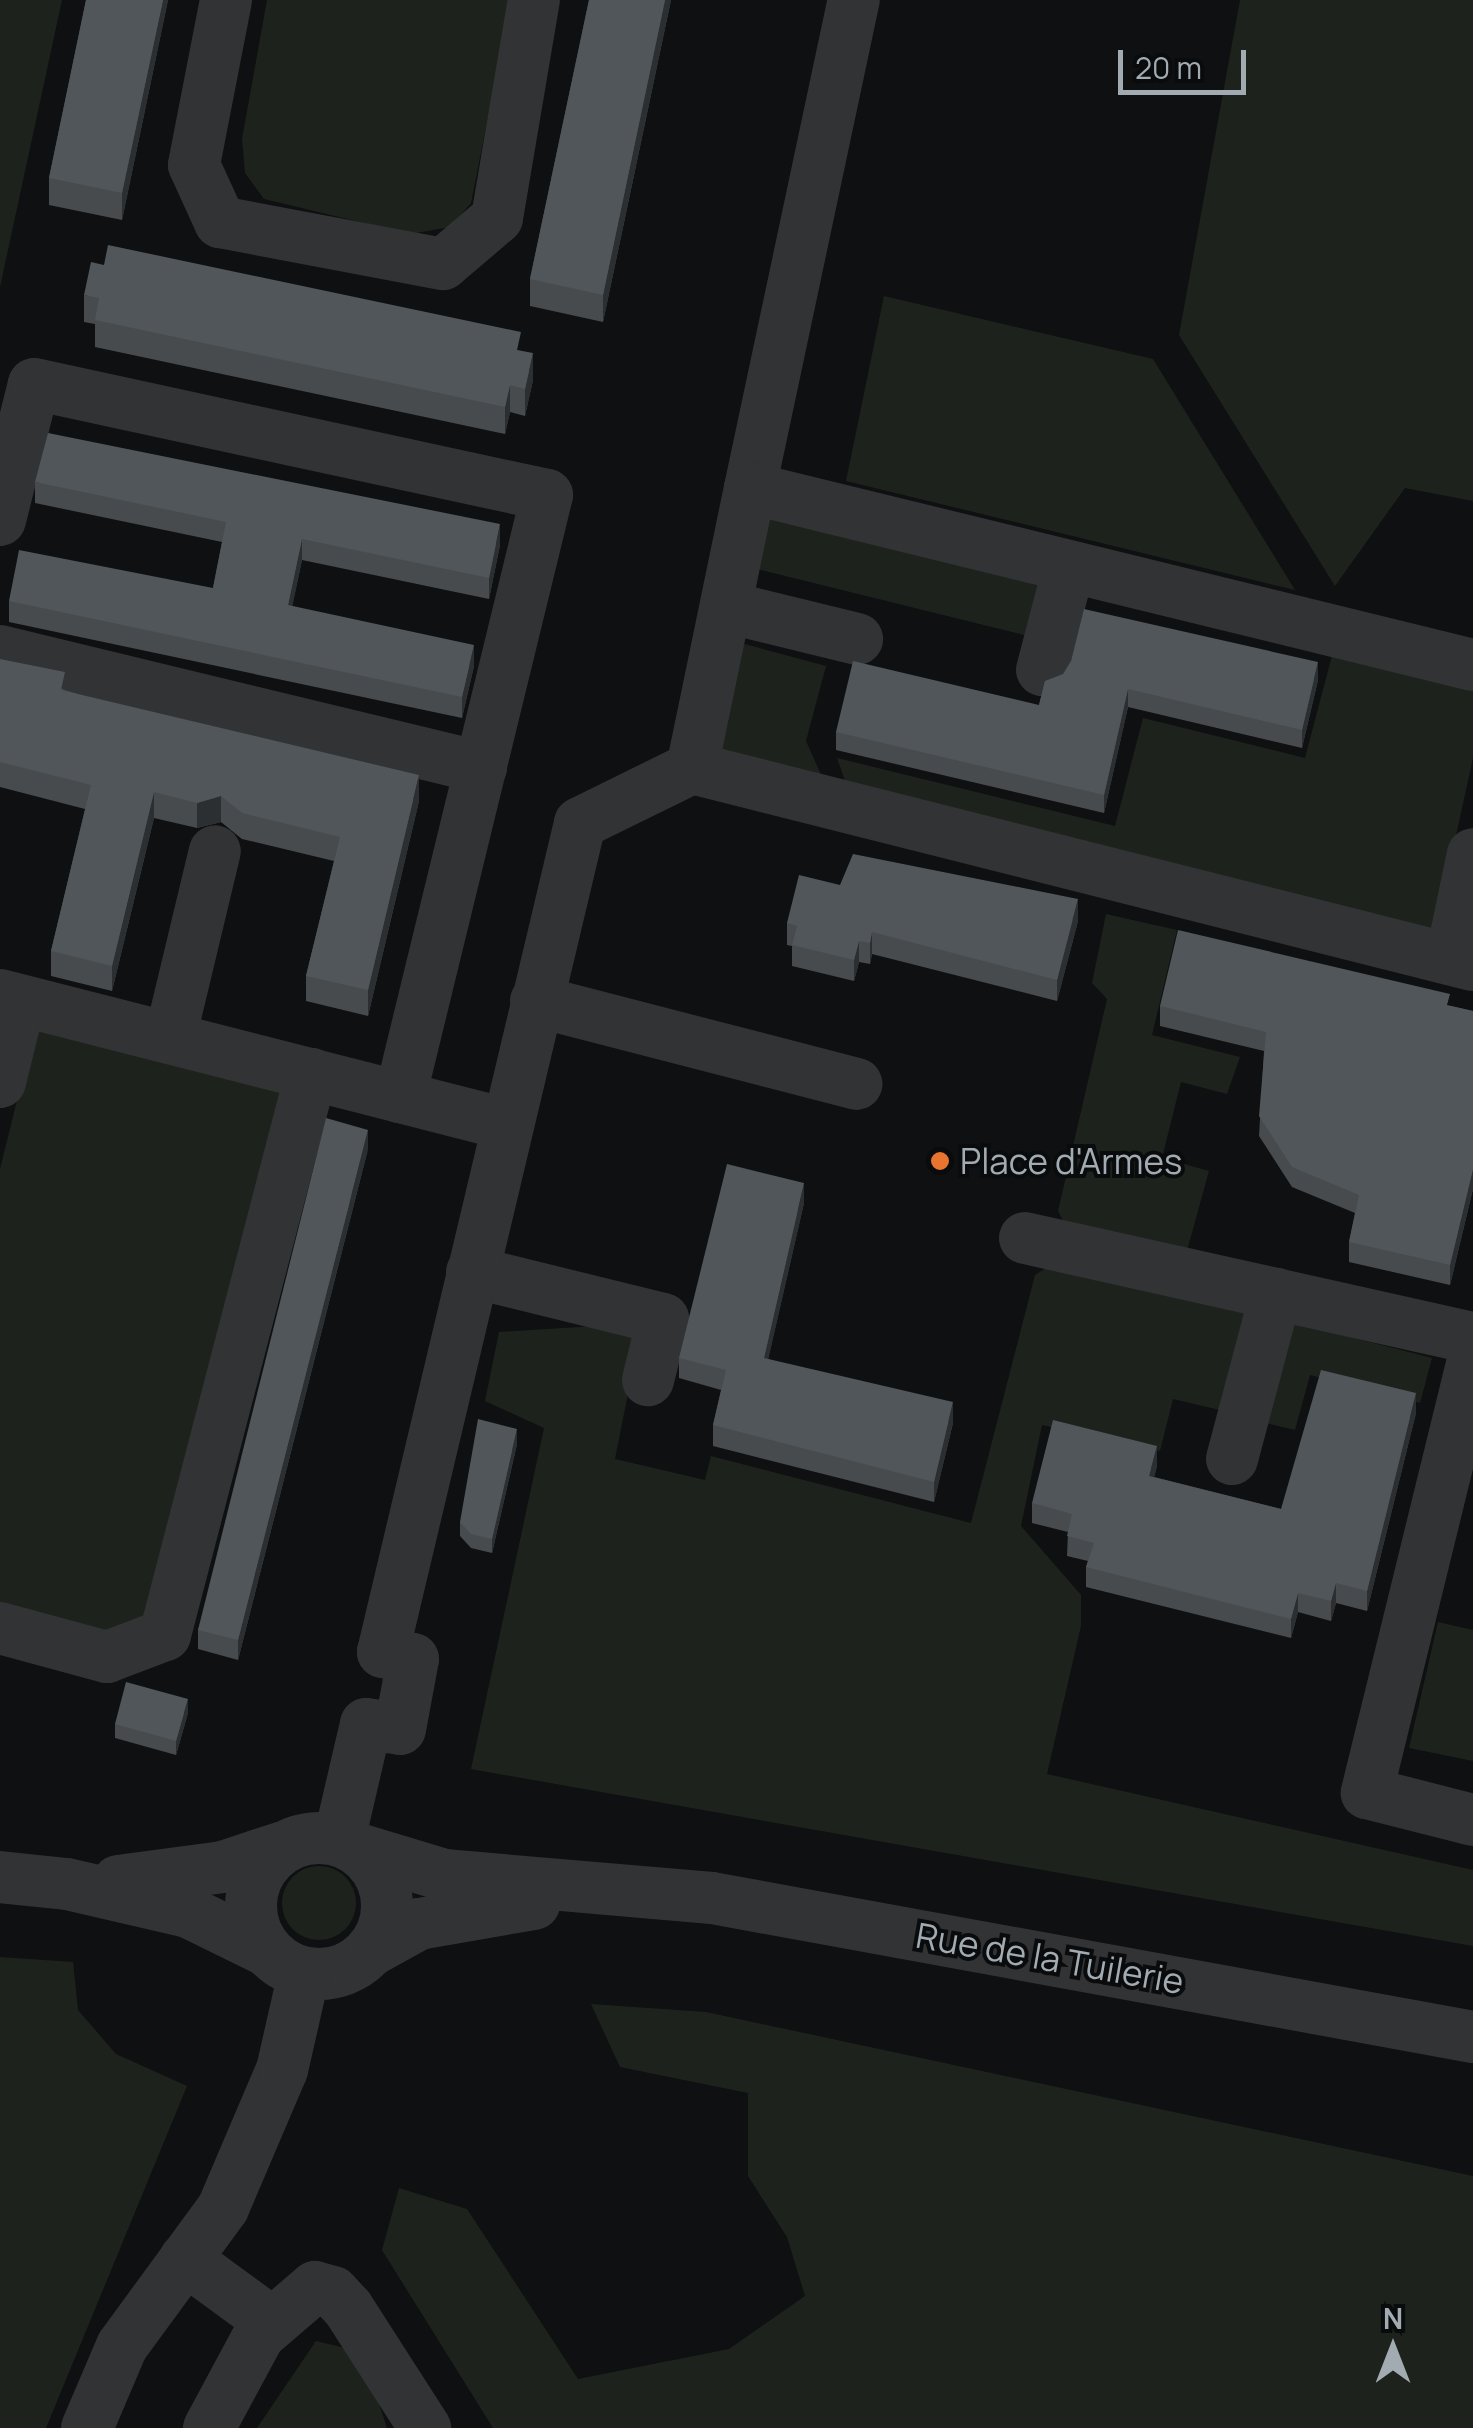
<!DOCTYPE html>
<style>
body{margin:0}
#map{position:relative;width:1473px;height:2428px;overflow:hidden;background:#0f1011;font-family:Manrope,sans-serif}
div>[style]{position:absolute}
[style*='--x']{left:calc(var(--x)*1px);top:calc(var(--y)*1px);width:calc(var(--w)*1px);rotate:calc(var(--a)*1deg)}
.green>*{inset:0;background:#1d231c}
.round{border-radius:50%}
.minor>*{height:52px;margin:-26px;padding:0 26px;transform-origin:26px;border-radius:26px;background:#313335}
.minor>.ring{margin:-26px;padding:0;box-sizing:content-box;background:none;border:52px solid #313335;border-radius:50%}
.wall>*{inset:0;background:#474b4e}
.shaded-wall>*{inset:0;background:#2c2f31}
.building>*{inset:0;background:#505659}
.dots>*{width:28px;height:28px;translate:-50% -50%;box-sizing:border-box;border:5px solid #0a0b0c;border-radius:50%}
span{translate:-50% -50%;white-space:nowrap;text-align:center;line-height:1.15;-webkit-text-stroke:8px #0a0b0c;paint-order:stroke}
.poi-label{font-size:35px;color:#a1abb1}
.left{translate:0 -50%;text-align:left}
.street-label{font-size:35px;color:#a1abb1}
.north{position:absolute;left:1343px;top:2298px;width:100px;height:100px;-webkit-text-stroke:8px #0a0b0c;paint-order:stroke;rotate:0deg;font-size:28px;font-weight:700;line-height:40px;text-align:center;color:#a1abb1}
.north::after{content:'';display:block;margin:auto;width:35px;height:45px;background:#a1abb1;clip-path:polygon(50% 0,100% 100%,50% 72%,0 100%)}
.scale{position:absolute;left:1118px;top:50px;width:128px;height:45px;box-sizing:border-box;border:5px solid #a1abb1;border-top:0;padding-left:12px;font-size:30px;line-height:35px;white-space:nowrap;color:#a1abb1;-webkit-text-stroke:8px #0a0b0c;paint-order:stroke}
</style>
<div id="map">
<div class="green">
<i style="clip-path:polygon(0 0,62px 0,0 287px)"></i>
<i style="clip-path:polygon(267px 0,511px 0,471px 203px,450px 227px,410px 234px,264px 199px,245px 173px,242px 139px)"></i>
<i style="clip-path:polygon(1240px 0,1473px 0,1473px 501px,1405px 488px,1335px 586px,1179px 335px)"></i>
<i style="clip-path:polygon(884px 296px,1153px 359px,1295px 590px,846px 481px)"></i>
<i style="clip-path:polygon(763px 511px,1046px 581px,1032px 637px,749px 567px)"></i>
<i style="clip-path:polygon(733px 641px,826px 666px,806px 741px,827px 788px,708px 756px)"></i>
<i style="clip-path:polygon(1334px 648px,1473px 684px,1473px 758px,1434px 936px,849px 792px,837px 758px,1115px 826px,1143px 718px,1305px 758px)"></i>
<i style="clip-path:polygon(1106px 914px,1177px 930px,1152px 1035px,1240px 1057px,1227px 1094px,1181px 1082px,1162px 1158px,1209px 1171px,1185px 1258px,1069px 1232px,1058px 1211px,1107px 999px,1092px 983px)"></i>
<i style="clip-path:polygon(36px 1024px,282px 1091px,149px 1616px,105px 1636px,0 1609px,0 1169px)"></i>
<i style="clip-path:polygon(1054px 1263px,1259px 1313px,1233px 1413px,1173px 1399px,1160px 1451px,1042px 1425px,1021px 1526px,1081px 1595px,1081px 1626px,1047px 1774px,1473px 1870px,1473px 1946px,471px 1769px,544px 1428px,485px 1401px,499px 1332px,595px 1326px,639px 1338px,615px 1459px,705px 1480px,711px 1456px,971px 1523px,1035px 1275px)"></i>
<i style="clip-path:polygon(1284px 1320px,1432px 1358px,1420px 1403px,1310px 1375px,1295px 1430px,1257px 1421px)"></i>
<i style="clip-path:polygon(1438px 1622px,1473px 1630px,1473px 1761px,1409px 1748px)"></i>
<i class="round" style="left:282px;top:1866px;width:74px;height:74px"></i>
<i style="clip-path:polygon(0 1957px,73px 1962px,78px 2010px,116px 2054px,187px 2086px,46px 2428px,0 2428px)"></i>
<i style="clip-path:polygon(591px 2004px,706px 2012px,1473px 2176px,1473px 2428px,493px 2428px,382px 2250px,399px 2188px,467px 2209px,578px 2379px,729px 2349px,805px 2296px,787px 2237px,748px 2176px,748px 2093px,620px 2067px)"></i>
<i style="clip-path:polygon(316px 2341px,362px 2352px,387px 2428px,257px 2428px)"></i>
</div>
<div class="minor">
<i style="--x:226;--y:0;--w:168;--a:101"></i>
<i style="--x:194;--y:165;--w:63;--a:65.5"></i>
<i style="--x:220;--y:222;--w:227;--a:10.7"></i>
<i style="--x:443;--y:264;--w:71;--a:-40.4"></i>
<i style="--x:497;--y:218;--w:221;--a:-80.4"></i>
<i style="--x:750;--y:488;--w:499;--a:-78"></i>
<i style="--x:0;--y:520;--w:140;--a:-76"></i>
<i style="--x:34;--y:384;--w:525;--a:12.21"></i>
<i style="--x:547;--y:495;--w:620;--a:103.72"></i>
<i style="--x:726;--y:607;--w:135;--a:13.7"></i>
<i style="--x:0;--y:651;--w:495;--a:13.6"></i>
<i style="--x:1042;--y:670;--w:106;--a:-75.3"></i>
<i style="--x:692;--y:768;--w:286;--a:-78.3"></i>
<i style="--x:750;--y:488;--w:744;--a:13.76"></i>
<i style="--x:1451;--y:959;--w:107;--a:-78.2"></i>
<i style="--x:0;--y:995;--w:522;--a:14.3"></i>
<i style="--x:536;--y:1001;--w:331;--a:14.5"></i>
<i style="--x:170;--y:1038;--w:192;--a:-76.5"></i>
<i style="--x:0;--y:1082;--w:84;--a:-76.3"></i>
<i style="--x:1025;--y:1238;--w:459;--a:12.6"></i>
<i style="--x:472;--y:1272;--w:197;--a:13.8"></i>
<i style="--x:663;--y:1319;--w:63;--a:103.8"></i>
<i style="--x:1473;--y:1360;--w:446;--a:103.8"></i>
<i style="--x:1367;--y:1793;--w:109;--a:14.3"></i>
<i style="--x:1232;--y:1459;--w:171;--a:-75.1"></i>
<i style="--x:0;--y:1628;--w:111;--a:15.2"></i>
<i style="--x:107;--y:1657;--w:62;--a:-20.8"></i>
<i style="--x:165;--y:1635;--w:580;--a:-75.41"></i>
<i class="ring" style="left:251px;top:1838px;width:84px;height:84px"></i>
<i style="--x:339;--y:1840;--w:119;--a:-76.9"></i>
<i style="--x:366;--y:1724;--w:34;--a:8"></i>
<i style="--x:400;--y:1729;--w:71;--a:-79.5"></i>
<i style="--x:413;--y:1659;--w:31;--a:-167"></i>
<i style="--x:383;--y:1652;--w:852;--a:-76.63"></i>
<i style="--x:580;--y:823;--w:125;--a:-26.2"></i>
<i style="--x:692;--y:768;--w:805;--a:14.16"></i>
<i style="--x:358;--y:1849;--w:90;--a:16.8"></i>
<i style="--x:444;--y:1875;--w:269;--a:4.9"></i>
<i style="--x:712;--y:1898;--w:774;--a:10.35"></i>
<i style="--x:0;--y:1877;--w:67;--a:6"></i>
<i style="--x:67;--y:1884;--w:124;--a:13"></i>
<i style="--x:188;--y:1912;--w:85;--a:26"></i>
<i style="--x:118;--y:1881;--w:106;--a:-7.6"></i>
<i style="--x:223;--y:1867;--w:60;--a:-18.4"></i>
<i style="--x:370;--y:1951;--w:56;--a:-28.9"></i>
<i style="--x:419;--y:1924;--w:117;--a:-9.9"></i>
<i style="--x:185;--y:2259;--w:107;--a:36.2"></i>
<i style="--x:87;--y:2428;--w:89;--a:-66.9"></i>
<i style="--x:122;--y:2346;--w:171;--a:-53.8"></i>
<i style="--x:223;--y:2208;--w:150;--a:-66.9"></i>
<i style="--x:282;--y:2070;--w:99;--a:-77.2"></i>
<i style="--x:209;--y:2428;--w:106;--a:-61.7"></i>
<i style="--x:259;--y:2335;--w:74;--a:-40.6"></i>
<i style="--x:315;--y:2287;--w:19;--a:16"></i>
<i style="--x:333;--y:2292;--w:22;--a:47"></i>
<i style="--x:348;--y:2308;--w:143;--a:57.3"></i>
</div>
<div class="wall">
<i style="clip-path:polygon(86px 0,168px 0,122px 220px,49px 205px,49px 178px)"></i>
<i style="clip-path:polygon(589px 0,671px 0,603px 322px,530px 306px,530px 279px)"></i>
<i style="clip-path:polygon(84px 295px,521px 351px,533px 380px,525px 416px,510px 412px,505px 434px,95px 347px,95px 324px,84px 322px)"></i>
<i style="clip-path:polygon(35px 482px,500px 545px,489px 599px,302px 560px,292px 606px,474px 666px,462px 718px,9px 622px,9px 601px,213px 588px,222px 542px,35px 503px)"></i>
<i style="clip-path:polygon(0 659px,65px 690px,419px 801px,368px 1016px,306px 1001px,306px 976px,334px 861px,242px 839px,221px 822px,197px 828px,154px 818px,112px 991px,51px 976px,51px 951px,85px 809px,0 787px)"></i>
<i style="clip-path:polygon(1318px 680px,1302px 748px,1128px 707px,1104px 813px,836px 750px,836px 732px,1039px 705px,1045px 681px)"></i>
<i style="clip-path:polygon(840px 885px,1078px 921px,1057px 1001px,872px 954px,870px 964px,859px 962px,854px 981px,792px 966px,792px 946px,787px 945px,787px 923px)"></i>
<i style="clip-path:polygon(1160px 1006px,1450px 1006px,1473px 1011px,1473px 1189px,1450px 1285px,1349px 1262px,1349px 1242px,1355px 1213px,1292px 1187px,1259px 1136px,1264px 1051px,1160px 1026px)"></i>
<i style="clip-path:polygon(368px 1149px,238px 1660px,198px 1649px,198px 1630px)"></i>
<i style="clip-path:polygon(804px 1203px,768px 1359px,953px 1423px,934px 1502px,713px 1446px,713px 1425px,721px 1390px,679px 1378px,679px 1358px)"></i>
<i style="clip-path:polygon(1416px 1413px,1367px 1611px,1336px 1603px,1331px 1621px,1298px 1612px,1291px 1638px,1086px 1587px,1086px 1567px,1088px 1561px,1067px 1556px,1068px 1532px,1032px 1523px,1032px 1503px,1157px 1466px,1154px 1477px,1281px 1509px)"></i>
<i style="clip-path:polygon(517px 1444px,492px 1553px,471px 1548px,460px 1536px,460px 1522px)"></i>
<i style="clip-path:polygon(188px 1713px,176px 1755px,115px 1738px,115px 1724px)"></i>
</div>
<div class="shaded-wall">
<i style="clip-path:polygon(163px 0,168px 0,122px 220px,122px 193px)"></i>
<i style="clip-path:polygon(665px 0,671px 0,603px 322px,603px 295px)"></i>
<i style="clip-path:polygon(533px 353px,533px 380px,525px 416px,525px 389px)"></i>
<i style="clip-path:polygon(510px 385px,510px 412px,505px 434px,505px 407px)"></i>
<i style="clip-path:polygon(500px 524px,500px 545px,489px 599px,489px 578px)"></i>
<i style="clip-path:polygon(302px 539px,302px 560px,288px 627px,288px 605px)"></i>
<i style="clip-path:polygon(474px 645px,474px 666px,462px 718px,462px 697px)"></i>
<i style="clip-path:polygon(1318px 662px,1318px 680px,1302px 748px,1302px 730px)"></i>
<i style="clip-path:polygon(1128px 689px,1128px 707px,1104px 813px,1104px 795px)"></i>
<i style="clip-path:polygon(419px 775px,419px 801px,368px 1016px,368px 990px)"></i>
<i style="clip-path:polygon(154px 792px,154px 818px,112px 991px,112px 966px)"></i>
<i style="clip-path:polygon(221px 796px,221px 822px,197px 828px,197px 803px)"></i>
<i style="clip-path:polygon(1078px 899px,1078px 921px,1057px 1001px,1057px 980px)"></i>
<i style="clip-path:polygon(872px 932px,872px 954px,870px 964px,870px 943px)"></i>
<i style="clip-path:polygon(859px 941px,859px 962px,854px 981px,854px 960px)"></i>
<i style="clip-path:polygon(368px 1130px,368px 1149px,238px 1660px,238px 1640px)"></i>
<i style="clip-path:polygon(1473px 1169px,1473px 1189px,1450px 1285px,1450px 1265px)"></i>
<i style="clip-path:polygon(804px 1183px,804px 1203px,764px 1378px,764px 1358px)"></i>
<i style="clip-path:polygon(1416px 1393px,1416px 1413px,1367px 1611px,1367px 1591px)"></i>
<i style="clip-path:polygon(953px 1402px,953px 1423px,934px 1502px,934px 1482px)"></i>
<i style="clip-path:polygon(517px 1429px,517px 1444px,492px 1553px,492px 1539px)"></i>
<i style="clip-path:polygon(1157px 1446px,1157px 1466px,1149px 1496px,1149px 1476px)"></i>
<i style="clip-path:polygon(1336px 1583px,1336px 1603px,1331px 1621px,1331px 1601px)"></i>
<i style="clip-path:polygon(1298px 1593px,1298px 1612px,1291px 1638px,1291px 1619px)"></i>
<i style="clip-path:polygon(188px 1699px,188px 1713px,176px 1755px,176px 1741px)"></i>
</div>
<div class="building">
<i style="clip-path:polygon(86px 0,163px 0,122px 193px,49px 178px)"></i>
<i style="clip-path:polygon(589px 0,665px 0,603px 295px,530px 279px)"></i>
<i style="clip-path:polygon(108px 245px,521px 332px,517px 350px,533px 353px,525px 389px,510px 385px,505px 407px,95px 320px,99px 298px,84px 295px,91px 262px,104px 265px)"></i>
<i style="clip-path:polygon(48px 433px,500px 524px,489px 578px,302px 539px,288px 605px,474px 645px,462px 697px,9px 601px,19px 550px,213px 588px,226px 522px,35px 482px)"></i>
<i style="clip-path:polygon(1084px 609px,1318px 662px,1302px 730px,1128px 689px,1104px 795px,836px 732px,853px 661px,1039px 705px,1045px 681px,1063px 674px,1071px 661px)"></i>
<i style="clip-path:polygon(0 659px,65px 672px,61px 690px,419px 775px,368px 990px,306px 976px,340px 837px,242px 813px,221px 796px,197px 803px,154px 792px,112px 966px,51px 951px,91px 785px,0 762px)"></i>
<i style="clip-path:polygon(853px 854px,1078px 899px,1057px 980px,872px 932px,870px 943px,859px 941px,854px 960px,792px 945px,797px 926px,787px 923px,799px 875px,840px 885px)"></i>
<i style="clip-path:polygon(1178px 930px,1450px 994px,1447px 1005px,1473px 1011px,1473px 1169px,1450px 1265px,1349px 1242px,1359px 1195px,1292px 1167px,1259px 1116px,1266px 1032px,1160px 1006px)"></i>
<i style="clip-path:polygon(326px 1118px,368px 1130px,238px 1640px,198px 1630px)"></i>
<i style="clip-path:polygon(727px 1164px,804px 1183px,764px 1358px,953px 1402px,934px 1482px,713px 1425px,726px 1370px,679px 1358px)"></i>
<i style="clip-path:polygon(1321px 1370px,1416px 1393px,1367px 1591px,1336px 1583px,1331px 1601px,1298px 1593px,1291px 1619px,1086px 1567px,1094px 1543px,1067px 1536px,1072px 1514px,1032px 1503px,1053px 1420px,1157px 1446px,1149px 1476px,1281px 1509px)"></i>
<i style="clip-path:polygon(478px 1419px,517px 1429px,492px 1539px,471px 1534px,460px 1522px)"></i>
<i style="clip-path:polygon(126px 1682px,188px 1699px,176px 1741px,115px 1724px)"></i>
</div>
<div class="dots">
<i style="left:940px;top:1161px;background:#e87430"></i>
</div>
<div class="poi-label">
<span class="left" style="left:960px;top:1161px">Place d'Armes</span>
</div>
<div class="street-label">
<span style="left:1050px;top:1958px;rotate:10deg">Rue de la Tuilerie</span>
</div>
<div class="north">N</div>
<div class="scale">20 m</div>
</div>
